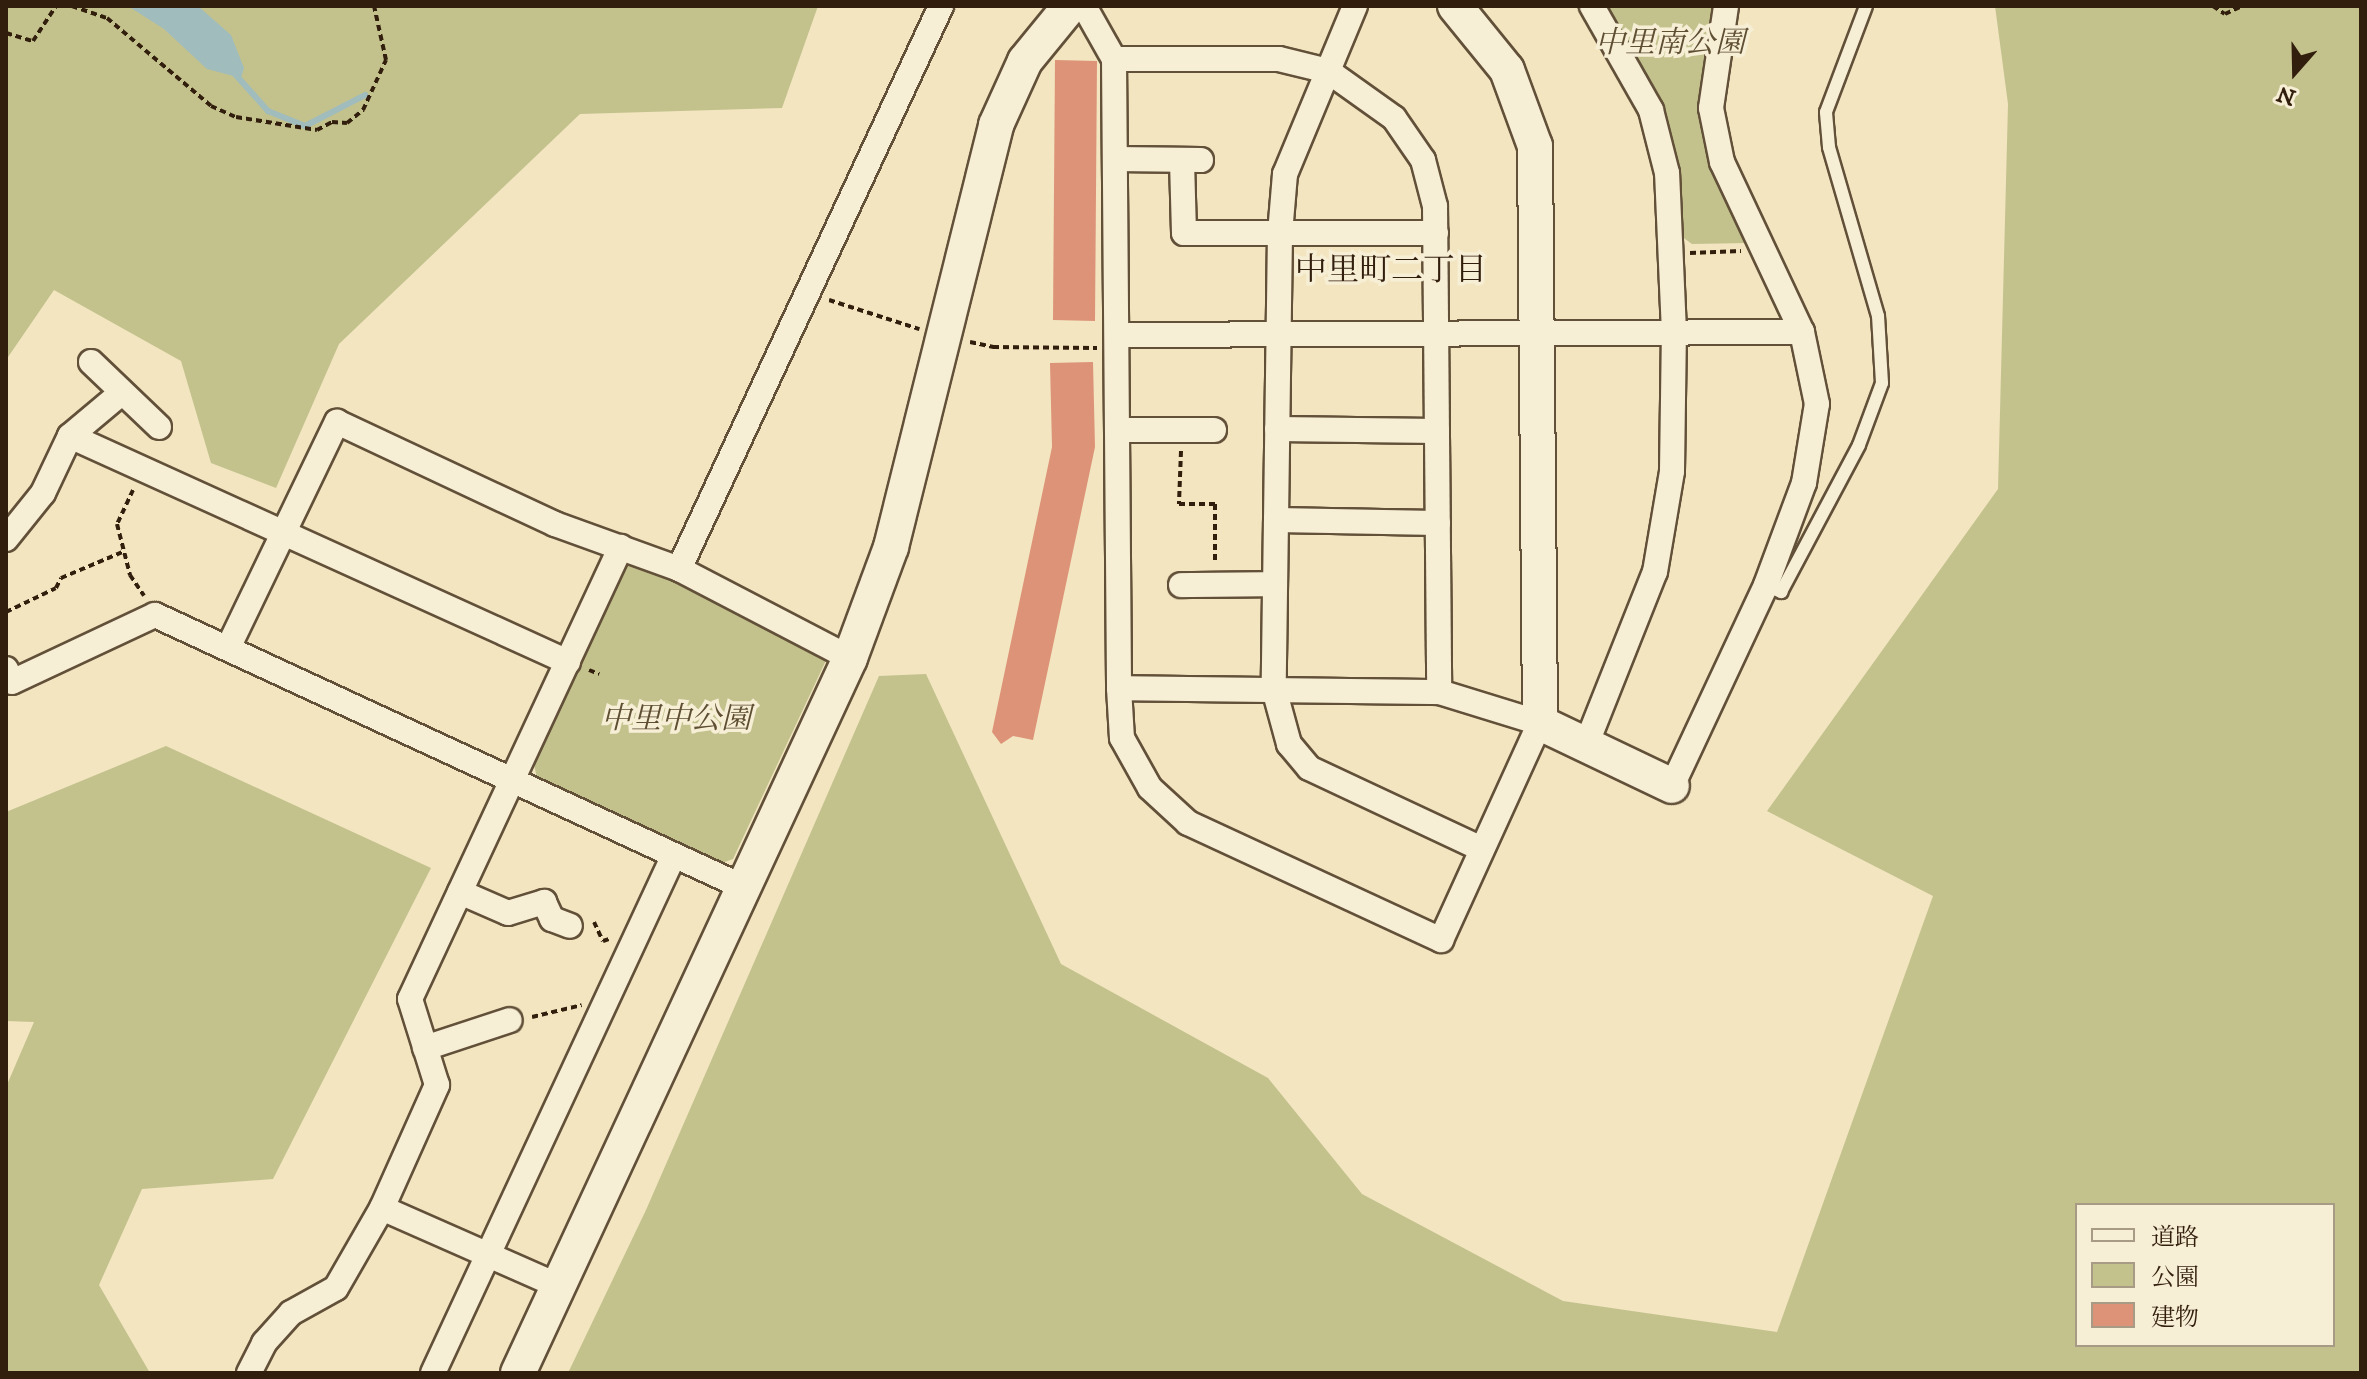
<!DOCTYPE html>
<meta charset="utf-8">
<style>
body{margin:0}
#map{position:relative;width:2367px;height:1379px;overflow:hidden;background:#f2e5c0;font-family:"IM FELL DW Pica","Noto Serif JP",serif}
div>[style]{position:absolute}
[style*='--x']{left:calc(var(--x)*1px);top:calc(var(--y)*1px);width:calc(var(--w)*1px);rotate:calc(var(--a)*1deg)}
.green>*{inset:0;background:#c3c28d}
.water>*{inset:0;background:#a0bcbd}
.stream>*{height:6px;margin:-3px;padding:0 3px;transform-origin:3px;border-radius:3px;background:#a0bcbd}
.building>*{inset:0;background:#dd9377}
.path>*{height:4px;margin-top:-2px;transform-origin:0;background:repeating-linear-gradient(90deg,#321e0c 0 6px,transparent 0 10px)}
.roads{filter:drop-shadow(2px 0 #625039) drop-shadow(-2px 0 #625039) drop-shadow(0 2px #625039) drop-shadow(0 -2px #625039)}
.lane>*{height:12px;margin:-6px;padding:0 6px;transform-origin:6px;border-radius:6px;background:#f7eed6}
.street>*{height:24px;margin:-12px;padding:0 12px;transform-origin:12px;border-radius:12px;background:#f7eed6}
.secondary>*{height:34px;margin:-17px;padding:0 17px;transform-origin:17px;border-radius:17px;background:#f7eed6}
span{translate:-50% -50%;white-space:nowrap;text-align:center;line-height:1.15;-webkit-text-stroke:7px #f7eed6;paint-order:stroke}
.park-label{font-size:30px;color:#5e4f33;font-style:italic}
.neighbourhood-label{font-size:32px;color:#321e0c}
.frame{position:absolute;inset:0;border:8px solid #321e0c;pointer-events:none}
.legend{position:absolute;left:2075px;top:1203px;width:260px;height:144px;box-sizing:border-box;background:#f7eed6;border:2px solid #a89b85;margin:0;padding:10px 14px;list-style:none;font-size:24px;color:#321e0c}
.legend li{display:flex;align-items:center;gap:16px;height:40px}
.legend b{width:40px;border:2px solid #a89b85}
.north{position:absolute;left:2255px;top:32px;width:80px;height:80px;-webkit-text-stroke:6px #f7eed6;paint-order:stroke;rotate:200deg;font-size:22px;font-weight:700;line-height:32px;text-align:center;color:#321e0c}
.north::after{content:'';display:block;margin:auto;width:28px;height:36px;background:#321e0c;clip-path:polygon(50% 0,100% 100%,50% 72%,0 100%)}
</style>
<div id="map">
<div class="green">
<i style="clip-path:polygon(6px 6px,818px 6px,782px 108px,580px 114px,339px 344px,276px 488px,211px 463px,181px 361px,54px 290px,6px 360px)"></i>
<i style="clip-path:polygon(1605px 6px,1714px 6px,1702px 108px,1711px 164px,1747px 243px,1692px 244px,1681px 236px,1659px 104px)"></i>
<i style="clip-path:polygon(evenodd,1995px 6px,2361px 6px,2361px 1373px,568px 1373px,646px 1210px,879px 676px,926px 674px,1061px 964px,1268px 1078px,1362px 1194px,1563px 1301px,1777px 1332px,1933px 896px,1767px 811px,1998px 489px,2008px 104px,1995px 6px,2077px 1205px,2333px 1205px,2333px 1345px,2077px 1345px,2077px 1205px)"></i>
<i style="clip-path:polygon(637px 560px,829px 654px,733px 859px,722px 863px,537px 779px,534px 764px,624px 566px)"></i>
<i style="clip-path:polygon(166px 746px,431px 868px,273px 1179px,142px 1189px,99px 1285px,150px 1373px,6px 1373px,6px 1087px,34px 1022px,6px 1021px,6px 812px)"></i>
</div>
<div class="water">
<i style="clip-path:polygon(128px 6px,198px 6px,231px 35px,244px 68px,241px 78px,207px 69px,164px 29px)"></i>
</div>
<div class="stream">
<i style="--x:234;--y:73;--w:51;--a:48.2"></i>
<i style="--x:268;--y:111;--w:40;--a:22"></i>
<i style="--x:305;--y:126;--w:68;--a:-27.3"></i>
</div>
<div class="building">
<i style="clip-path:polygon(1055px 60px,1097px 61px,1095px 321px,1053px 320px)"></i>
<i style="clip-path:polygon(1093px 362px,1095px 447px,1033px 740px,1013px 736px,1001px 744px,992px 732px,1052px 447px,1050px 363px)"></i>
</div>
<div class="path">
<i style="--x:72;--y:6;--w:37;--a:19"></i>
<i style="--x:107;--y:18;--w:136;--a:40.2"></i>
<i style="--x:211;--y:106;--w:27;--a:24"></i>
<i style="--x:236;--y:117;--w:82;--a:9.1"></i>
<i style="--x:317;--y:130;--w:17;--a:-28"></i>
<i style="--x:332;--y:122;--w:15;--a:4"></i>
<i style="--x:347;--y:123;--w:21;--a:-39"></i>
<i style="--x:363;--y:110;--w:55;--a:-65.3"></i>
<i style="--x:386;--y:60;--w:55;--a:-102.5"></i>
<i style="--x:2213;--y:6;--w:14;--a:34"></i>
<i style="--x:2225;--y:14;--w:19;--a:-25"></i>
<i style="--x:6;--y:33;--w:28;--a:17"></i>
<i style="--x:33;--y:41;--w:42;--a:-56.7"></i>
<i style="--x:1690;--y:253;--w:51;--a:-2.2"></i>
<i style="--x:829;--y:300;--w:95;--a:17.9"></i>
<i style="--x:970;--y:342;--w:24;--a:12"></i>
<i style="--x:993;--y:347;--w:104;--a:0.6"></i>
<i style="--x:1181;--y:451;--w:53;--a:92.2"></i>
<i style="--x:1179;--y:504;--w:36;--a:0"></i>
<i style="--x:1215;--y:504;--w:58;--a:90"></i>
<i style="--x:133;--y:490;--w:38;--a:115"></i>
<i style="--x:117;--y:524;--w:53;--a:75.7"></i>
<i style="--x:130;--y:575;--w:25;--a:56"></i>
<i style="--x:6;--y:612;--w:55;--a:-25.6"></i>
<i style="--x:56;--y:588;--w:11;--a:-63"></i>
<i style="--x:61;--y:578;--w:69;--a:-22.9"></i>
<i style="--x:589;--y:670;--w:11;--a:22"></i>
<i style="--x:594;--y:922;--w:21;--a:65"></i>
<i style="--x:603;--y:941;--w:6;--a:-18"></i>
<i style="--x:532;--y:1017;--w:51;--a:-13.5"></i>
</div>
<div class="roads">
<div class="lane">
<i style="--x:1766;--y:585;--w:17;--a:25"></i>
<i style="--x:1781;--y:592;--w:166;--a:-62"></i>
<i style="--x:1859;--y:445;--w:66;--a:-69.6"></i>
<i style="--x:1882;--y:383;--w:67;--a:-93.4"></i>
<i style="--x:1878;--y:316;--w:176;--a:-106.2"></i>
<i style="--x:1829;--y:147;--w:35;--a:-95"></i>
<i style="--x:1826;--y:112;--w:113;--a:-69.3"></i>
</div>
<div class="street">
<i style="--x:1084;--y:6;--w:61;--a:60.5"></i>
<i style="--x:1114;--y:59;--w:629;--a:89.54"></i>
<i style="--x:1119;--y:688;--w:50;--a:86.6"></i>
<i style="--x:1122;--y:738;--w:57;--a:60.8"></i>
<i style="--x:1150;--y:788;--w:52;--a:42.6"></i>
<i style="--x:1188;--y:823;--w:279;--a:24.8"></i>
<i style="--x:1441;--y:940;--w:239;--a:-65.5"></i>
<i style="--x:1540;--y:723;--w:106;--a:-162.9"></i>
<i style="--x:1439;--y:692;--w:320;--a:-179.3"></i>
<i style="--x:1355;--y:6;--w:182;--a:112.6"></i>
<i style="--x:1285;--y:174;--w:59;--a:94.8"></i>
<i style="--x:1280;--y:233;--w:456;--a:90.8"></i>
<i style="--x:1274;--y:689;--w:57;--a:74.7"></i>
<i style="--x:1289;--y:744;--w:31;--a:50"></i>
<i style="--x:1309;--y:768;--w:191;--a:25.1"></i>
<i style="--x:1114;--y:59;--w:165;--a:0"></i>
<i style="--x:1279;--y:59;--w:50;--a:13.8"></i>
<i style="--x:1328;--y:71;--w:81;--a:35.5"></i>
<i style="--x:1394;--y:118;--w:51;--a:55.4"></i>
<i style="--x:1423;--y:160;--w:48;--a:75.4"></i>
<i style="--x:1435;--y:206;--w:486;--a:89.5"></i>
<i style="--x:1115;--y:159;--w:86;--a:0.7"></i>
<i style="--x:1182;--y:161;--w:72;--a:88.4"></i>
<i style="--x:1184;--y:233;--w:252;--a:0"></i>
<i style="--x:1117;--y:335;--w:685;--a:-0.25"></i>
<i style="--x:91;--y:362;--w:94;--a:43.7"></i>
<i style="--x:1277;--y:429;--w:160;--a:0.7"></i>
<i style="--x:1117;--y:430;--w:97;--a:0"></i>
<i style="--x:70;--y:436;--w:65;--a:-40"></i>
<i style="--x:1276;--y:520;--w:162;--a:1.1"></i>
<i style="--x:6;--y:539;--w:59;--a:-51.2"></i>
<i style="--x:43;--y:493;--w:63;--a:-64.7"></i>
<i style="--x:70;--y:436;--w:547;--a:24.41"></i>
<i style="--x:679;--y:569;--w:621;--a:-65.04"></i>
<i style="--x:1181;--y:585;--w:94;--a:-0.6"></i>
<i style="--x:229;--y:646;--w:249;--a:-64.3"></i>
<i style="--x:337;--y:422;--w:241;--a:25.1"></i>
<i style="--x:555;--y:524;--w:132;--a:19.9"></i>
<i style="--x:679;--y:569;--w:193;--a:27.5"></i>
<i style="--x:6;--y:669;--w:14;--a:65"></i>
<i style="--x:12;--y:682;--w:158;--a:-25.1"></i>
<i style="--x:155;--y:615;--w:648;--a:24.82"></i>
<i style="--x:1586;--y:745;--w:186;--a:-68.3"></i>
<i style="--x:1655;--y:572;--w:102;--a:-80.4"></i>
<i style="--x:1672;--y:471;--w:139;--a:-89.2"></i>
<i style="--x:1674;--y:332;--w:159;--a:-92.5"></i>
<i style="--x:1667;--y:173;--w:65;--a:-104.3"></i>
<i style="--x:1651;--y:110;--w:120;--a:-119.6"></i>
<i style="--x:1672;--y:786;--w:222;--a:-64.9"></i>
<i style="--x:1766;--y:585;--w:109;--a:-69.6"></i>
<i style="--x:1804;--y:483;--w:80;--a:-80.7"></i>
<i style="--x:1817;--y:404;--w:74;--a:-101.8"></i>
<i style="--x:1802;--y:332;--w:188;--a:-115.2"></i>
<i style="--x:1722;--y:162;--w:55;--a:-101.5"></i>
<i style="--x:1711;--y:108;--w:103;--a:-81.6"></i>
<i style="--x:460;--y:892;--w:52;--a:23.6"></i>
<i style="--x:508;--y:913;--w:38;--a:-17"></i>
<i style="--x:544;--y:902;--w:19;--a:65"></i>
<i style="--x:552;--y:919;--w:19;--a:21"></i>
<i style="--x:425;--y:1048;--w:89;--a:-18.2"></i>
<i style="--x:382;--y:1208;--w:193;--a:23.8"></i>
<i style="--x:249;--y:1373;--w:34;--a:-63"></i>
<i style="--x:264;--y:1343;--w:40;--a:-48"></i>
<i style="--x:291;--y:1313;--w:51;--a:-29.1"></i>
<i style="--x:336;--y:1288;--w:92;--a:-60.1"></i>
<i style="--x:382;--y:1208;--w:135;--a:-65.9"></i>
<i style="--x:437;--y:1085;--w:90;--a:-107.4"></i>
<i style="--x:410;--y:999;--w:499;--a:-65"></i>
<i style="--x:433;--y:1373;--w:571;--a:-65.05"></i>
</div>
<div class="secondary">
<i style="--x:1455;--y:6;--w:82;--a:50.9"></i>
<i style="--x:1507;--y:70;--w:81;--a:69.8"></i>
<i style="--x:1535;--y:146;--w:577;--a:89.5"></i>
<i style="--x:1540;--y:723;--w:146;--a:25.5"></i>
<i style="--x:518;--y:1373;--w:788;--a:-65.09"></i>
<i style="--x:850;--y:658;--w:118;--a:-69.7"></i>
<i style="--x:891;--y:547;--w:435;--a:-76"></i>
<i style="--x:996;--y:125;--w:70;--a:-65.6"></i>
<i style="--x:1025;--y:61;--w:71;--a:-50.7"></i>
</div>
</div>
<div class="park-label">
<span style="left:1670px;top:44px">中里南公園</span>
<span style="left:676px;top:720px">中里中公園</span>
</div>
<div class="neighbourhood-label">
<span style="left:1391px;top:271px">中里町二丁目</span>
</div>
<div class="frame"></div>
<ul class="legend">
<li><b style="height:10px;background:#f7eed6"></b>道路</li>
<li><b style="height:22px;background:#c3c28d"></b>公園</li>
<li><b style="height:22px;background:#dd9377"></b>建物</li>
</ul>
<div class="north">N</div>
</div>
